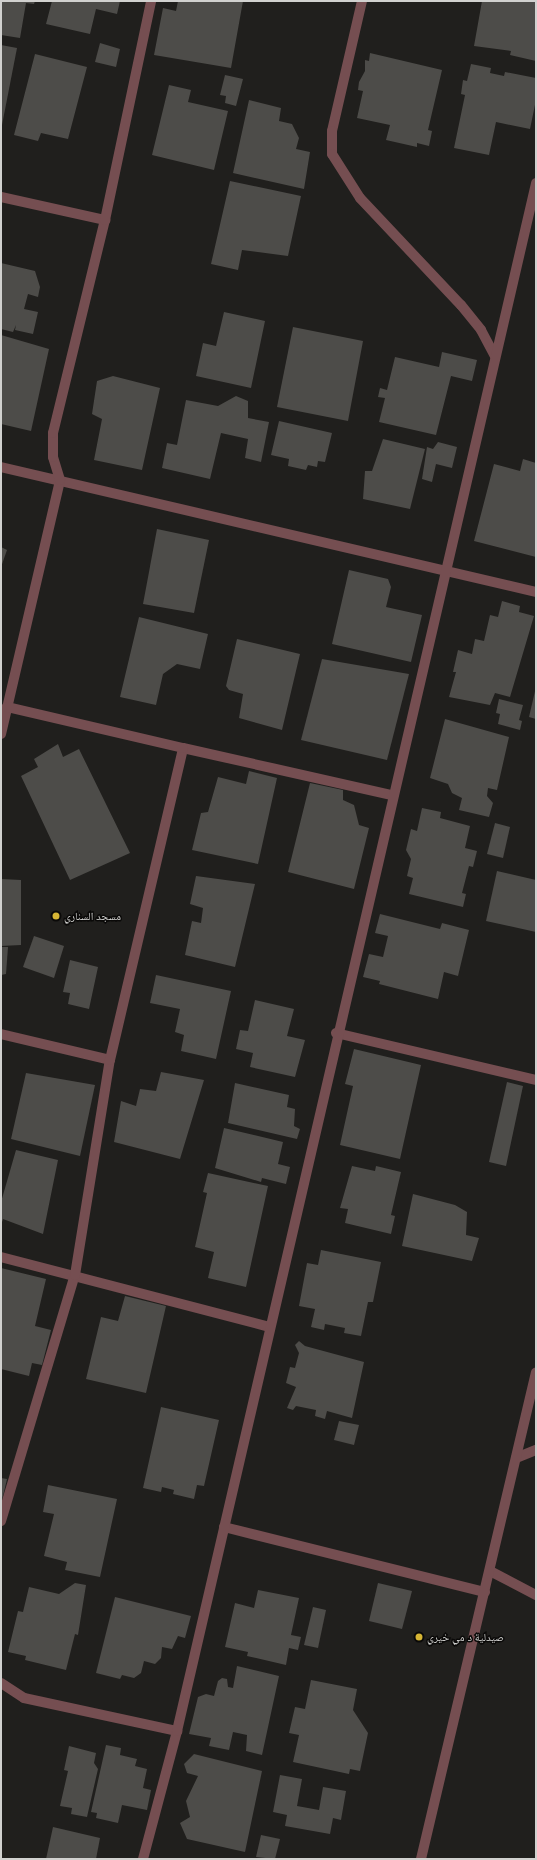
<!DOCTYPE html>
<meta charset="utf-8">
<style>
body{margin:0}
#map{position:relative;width:537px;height:1860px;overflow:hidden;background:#201f1d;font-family:"Space Grotesk","Noto Naskh Arabic",sans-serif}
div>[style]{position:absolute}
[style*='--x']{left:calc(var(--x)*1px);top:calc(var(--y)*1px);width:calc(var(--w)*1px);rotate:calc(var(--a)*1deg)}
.building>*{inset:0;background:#4d4c49}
.minor>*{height:10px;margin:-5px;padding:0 5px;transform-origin:5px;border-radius:5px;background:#754e51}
.dots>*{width:11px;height:11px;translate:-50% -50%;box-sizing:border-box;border:2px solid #0a0908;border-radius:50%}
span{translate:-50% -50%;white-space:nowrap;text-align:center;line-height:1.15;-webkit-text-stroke:3px #0a0908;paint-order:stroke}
.poi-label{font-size:11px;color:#d1d1cf}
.left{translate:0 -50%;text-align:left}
.frame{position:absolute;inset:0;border:2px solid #d1d1cf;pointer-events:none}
</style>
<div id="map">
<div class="building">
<i style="clip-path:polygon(1px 1px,35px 1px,34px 4px,26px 3px,20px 38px,1px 35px)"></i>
<i style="clip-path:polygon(52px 1px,120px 1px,117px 14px,96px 9px,90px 34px,46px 24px)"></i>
<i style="clip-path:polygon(178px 1px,243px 1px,231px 68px,154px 55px,163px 8px,176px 11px)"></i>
<i style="clip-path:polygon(482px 1px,536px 1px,536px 61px,510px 55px,511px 51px,474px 46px)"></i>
<i style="clip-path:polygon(100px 43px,120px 49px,116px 67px,95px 62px)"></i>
<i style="clip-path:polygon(1px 45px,17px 48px,2px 125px,1px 125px)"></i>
<i style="clip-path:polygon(370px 53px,442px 70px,428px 130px,432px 131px,429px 146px,417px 143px,417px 147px,386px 140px,390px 125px,357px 118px,363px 91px,358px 90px,359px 82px,365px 71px,365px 60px,369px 61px)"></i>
<i style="clip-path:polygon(35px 54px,87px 67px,68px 139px,41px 133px,38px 141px,14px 135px)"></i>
<i style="clip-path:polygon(471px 64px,491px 68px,490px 73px,504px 76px,505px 72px,536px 78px,536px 100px,530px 129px,496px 122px,489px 155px,454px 148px,465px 95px,461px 94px,463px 80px,467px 81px)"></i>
<i style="clip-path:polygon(225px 75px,243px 79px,236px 106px,225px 103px,226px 96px,220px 95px)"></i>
<i style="clip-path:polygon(169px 85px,191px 90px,188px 102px,228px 111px,214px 170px,152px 155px)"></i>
<i style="clip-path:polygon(249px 100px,281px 108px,279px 121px,292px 124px,299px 138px,296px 149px,310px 152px,304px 189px,233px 173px)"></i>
<i style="clip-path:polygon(230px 181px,301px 196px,288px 256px,242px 250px,238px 270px,211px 264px)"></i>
<i style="clip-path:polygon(1px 263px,35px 271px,40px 287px,38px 297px,28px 294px,24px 309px,38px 312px,33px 334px,15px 330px,16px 325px,13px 332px,1px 329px)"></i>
<i style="clip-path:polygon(224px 312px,265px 321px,251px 388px,196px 376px,203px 343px,216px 346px)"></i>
<i style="clip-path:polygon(293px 327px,363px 341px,348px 421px,277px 407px)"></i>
<i style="clip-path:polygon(1px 335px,49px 349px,31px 431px,1px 424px)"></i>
<i style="clip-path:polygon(442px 352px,477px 360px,472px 381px,451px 376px,436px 435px,379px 422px,385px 398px,378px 397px,380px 388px,387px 390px,395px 357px,439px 367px)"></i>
<i style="clip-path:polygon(113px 376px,160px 388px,142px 470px,94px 460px,102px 419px,92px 414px,97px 381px)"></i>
<i style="clip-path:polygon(236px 396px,248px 401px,248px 418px,269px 422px,261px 462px,245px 458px,248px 439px,221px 433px,210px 479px,162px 468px,167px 443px,177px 445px,186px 400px,218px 406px)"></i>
<i style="clip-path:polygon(279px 421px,332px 433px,325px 462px,318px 461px,317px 467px,308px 465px,306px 470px,288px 466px,289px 459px,271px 455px)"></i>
<i style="clip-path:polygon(383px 439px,425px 449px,410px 509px,363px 499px,365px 471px,372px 471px)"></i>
<i style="clip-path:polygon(438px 442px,457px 447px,452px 468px,436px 464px,432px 482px,422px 479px,427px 447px,433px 449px)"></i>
<i style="clip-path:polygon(523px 459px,536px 463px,536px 557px,474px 541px,494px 464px,520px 471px)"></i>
<i style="clip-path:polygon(157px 529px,209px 540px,194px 613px,143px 604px)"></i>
<i style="clip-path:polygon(1px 547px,7px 550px,1px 567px)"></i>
<i style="clip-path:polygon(349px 570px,388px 579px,391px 587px,386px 607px,422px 615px,411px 662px,332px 644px)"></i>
<i style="clip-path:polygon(502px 601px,520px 606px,519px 612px,534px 616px,510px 697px,495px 693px,490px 705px,449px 697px,456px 672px,453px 672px,458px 650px,472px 654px,475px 639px,484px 641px,490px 615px,498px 617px)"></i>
<i style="clip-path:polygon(139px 617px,208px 634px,200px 669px,177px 664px,163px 674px,156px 705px,120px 697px)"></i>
<i style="clip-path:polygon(237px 639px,300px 654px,282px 730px,239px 718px,243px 694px,229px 690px,226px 686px)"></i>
<i style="clip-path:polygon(322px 659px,409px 674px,387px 760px,301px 740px)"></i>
<i style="clip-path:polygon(536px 687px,536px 719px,529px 717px)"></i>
<i style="clip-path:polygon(499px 699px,523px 705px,519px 720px,522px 721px,520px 730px,498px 724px,500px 714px,496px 713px)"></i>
<i style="clip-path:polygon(445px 719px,509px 737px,497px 790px,488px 788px,487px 796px,493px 803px,489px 817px,459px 810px,462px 798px,452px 793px,448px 784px,430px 778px)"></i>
<i style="clip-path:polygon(58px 744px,63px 757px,79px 749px,130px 853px,70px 880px,21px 776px,38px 767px,34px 759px)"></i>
<i style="clip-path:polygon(249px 771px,277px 778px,258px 864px,192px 850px,201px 813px,208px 812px,218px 777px,246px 784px)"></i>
<i style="clip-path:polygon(310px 783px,343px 790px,343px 800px,354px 805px,359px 825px,369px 828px,354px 889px,288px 872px)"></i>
<i style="clip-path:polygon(422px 808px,441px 812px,440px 818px,470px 826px,465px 848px,477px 851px,473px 867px,469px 866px,462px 893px,466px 894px,463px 907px,409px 894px,413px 878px,407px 876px,411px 859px,406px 850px,411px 829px,417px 831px)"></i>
<i style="clip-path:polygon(495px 823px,510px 827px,503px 858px,487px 854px)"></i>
<i style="clip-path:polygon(497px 871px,536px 880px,536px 932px,486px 921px)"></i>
<i style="clip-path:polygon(196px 876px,255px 884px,235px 967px,185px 955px,192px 921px,201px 923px,203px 908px,190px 904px)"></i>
<i style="clip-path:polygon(1px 879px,21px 880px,21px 945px,1px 946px)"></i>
<i style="clip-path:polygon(380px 914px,440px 929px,442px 923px,469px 930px,458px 976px,444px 972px,438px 999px,379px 984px,380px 981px,363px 977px,369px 954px,383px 957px,388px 936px,375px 933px)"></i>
<i style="clip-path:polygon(34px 936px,64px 946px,54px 978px,23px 967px)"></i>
<i style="clip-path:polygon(1px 947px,8px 947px,6px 974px,1px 975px)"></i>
<i style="clip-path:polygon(70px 960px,98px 967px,89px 1009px,68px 1004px,70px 993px,63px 992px)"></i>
<i style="clip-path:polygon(156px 975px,231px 991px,216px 1059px,181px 1051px,184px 1035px,175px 1032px,180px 1009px,150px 1003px)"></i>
<i style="clip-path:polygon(255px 1000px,294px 1009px,287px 1036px,305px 1040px,295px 1077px,250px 1067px,253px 1053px,236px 1049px,240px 1030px,248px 1031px)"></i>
<i style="clip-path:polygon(354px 1049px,421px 1065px,400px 1159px,340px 1145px,353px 1086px,345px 1084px)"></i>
<i style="clip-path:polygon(161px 1072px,204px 1080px,180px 1159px,114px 1142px,121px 1101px,136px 1106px,140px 1089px,156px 1091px)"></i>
<i style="clip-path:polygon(26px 1073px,95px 1085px,80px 1156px,11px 1139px)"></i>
<i style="clip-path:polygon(507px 1082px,523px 1086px,506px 1166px,489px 1162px)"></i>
<i style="clip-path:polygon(235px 1083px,289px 1095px,287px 1107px,295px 1109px,294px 1126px,300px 1129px,297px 1139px,228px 1123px)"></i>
<i style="clip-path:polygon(224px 1128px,283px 1142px,278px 1164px,290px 1167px,286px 1184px,262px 1178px,261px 1182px,215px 1168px)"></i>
<i style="clip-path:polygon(16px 1150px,58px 1160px,43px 1234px,3px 1219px,1px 1225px,1px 1202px)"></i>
<i style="clip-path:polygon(352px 1166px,375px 1171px,376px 1166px,401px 1172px,391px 1215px,395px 1216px,391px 1234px,345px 1223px,348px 1209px,340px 1208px)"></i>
<i style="clip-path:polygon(208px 1173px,268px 1186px,246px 1287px,208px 1278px,214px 1252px,195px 1247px,207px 1193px,203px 1192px)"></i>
<i style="clip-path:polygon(413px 1194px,455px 1205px,467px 1212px,466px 1235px,479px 1238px,472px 1261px,402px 1246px)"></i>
<i style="clip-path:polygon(321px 1250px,381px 1262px,373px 1302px,368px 1302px,361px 1336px,344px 1333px,345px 1328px,325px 1324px,324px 1330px,311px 1327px,315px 1309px,299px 1306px,307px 1263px,318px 1265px)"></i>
<i style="clip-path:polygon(1px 1268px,46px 1279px,35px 1326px,51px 1330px,42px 1365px,32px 1363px,29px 1376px,1px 1369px)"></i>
<i style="clip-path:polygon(125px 1296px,166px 1306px,146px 1393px,86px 1379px,101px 1317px,118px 1321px)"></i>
<i style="clip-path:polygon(299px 1341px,305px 1346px,364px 1362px,352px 1418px,327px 1411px,325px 1419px,315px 1416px,316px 1410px,296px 1406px,293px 1410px,287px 1408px,296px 1387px,286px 1383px,290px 1367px,295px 1368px,299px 1353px,295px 1345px)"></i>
<i style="clip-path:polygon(161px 1407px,219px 1420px,204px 1486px,197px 1485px,194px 1499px,173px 1494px,174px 1490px,162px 1487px,161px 1492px,143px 1488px)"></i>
<i style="clip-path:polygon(339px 1421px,359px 1425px,354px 1445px,334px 1440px)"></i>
<i style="clip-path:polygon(1px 1478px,7px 1479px,2px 1500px,1px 1500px)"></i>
<i style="clip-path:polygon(48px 1485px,117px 1499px,100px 1577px,65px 1570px,67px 1562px,44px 1556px,54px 1514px,43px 1512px)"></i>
<i style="clip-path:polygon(75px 1583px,86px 1585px,78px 1635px,75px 1634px,66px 1670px,25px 1660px,26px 1656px,8px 1652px,18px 1611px,23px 1612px,29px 1587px,59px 1594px)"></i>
<i style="clip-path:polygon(378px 1583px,412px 1591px,402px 1629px,369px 1621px)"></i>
<i style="clip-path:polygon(258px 1590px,299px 1598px,291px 1635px,301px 1637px,298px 1650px,289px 1648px,286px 1665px,247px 1656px,248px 1652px,225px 1647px,235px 1603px,254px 1608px)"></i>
<i style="clip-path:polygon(115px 1597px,191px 1616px,185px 1638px,178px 1636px,172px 1649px,162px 1647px,161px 1658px,155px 1664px,144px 1661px,141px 1673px,134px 1678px,122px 1675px,120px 1679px,96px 1673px)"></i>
<i style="clip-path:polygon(313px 1607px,326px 1610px,318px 1648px,304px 1645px)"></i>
<i style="clip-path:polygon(237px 1666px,279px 1676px,262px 1755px,246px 1751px,247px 1735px,233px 1732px,229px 1750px,209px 1746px,211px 1738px,189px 1734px,198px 1697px,206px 1694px,214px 1696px,218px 1681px,222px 1678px,227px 1679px,228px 1687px,233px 1688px)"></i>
<i style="clip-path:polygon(311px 1680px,357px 1689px,353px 1710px,368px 1733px,360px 1771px,350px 1769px,349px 1774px,293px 1762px,299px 1735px,289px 1733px,295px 1707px,305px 1709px)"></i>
<i style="clip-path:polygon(106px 1745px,121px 1748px,120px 1755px,137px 1759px,135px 1766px,147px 1769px,143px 1788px,151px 1790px,147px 1810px,122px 1805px,118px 1823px,96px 1818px,97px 1813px,91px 1812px)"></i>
<i style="clip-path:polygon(69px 1746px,96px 1753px,94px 1763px,98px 1769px,87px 1817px,71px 1814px,72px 1808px,60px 1806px,68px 1771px,64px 1770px)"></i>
<i style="clip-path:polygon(194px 1754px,262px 1771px,245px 1852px,187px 1839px,180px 1823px,190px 1817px,186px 1801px,198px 1776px,187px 1773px,184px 1764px)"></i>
<i style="clip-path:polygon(280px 1775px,302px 1779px,297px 1806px,319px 1810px,323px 1787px,346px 1791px,341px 1820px,333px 1818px,330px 1834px,285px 1826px,287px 1815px,273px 1812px)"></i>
<i style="clip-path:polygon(53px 1827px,100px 1838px,96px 1859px,46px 1859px)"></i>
<i style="clip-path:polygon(261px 1835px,280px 1839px,275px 1859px,256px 1857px)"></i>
</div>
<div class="minor">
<i style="--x:362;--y:1;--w:133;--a:103"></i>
<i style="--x:332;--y:131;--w:23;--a:90"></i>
<i style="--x:332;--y:154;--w:52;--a:57.5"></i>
<i style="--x:360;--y:198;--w:147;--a:46.7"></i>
<i style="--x:461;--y:305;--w:32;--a:51"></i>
<i style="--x:481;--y:330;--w:30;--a:62"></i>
<i style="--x:1;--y:197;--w:107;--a:12.5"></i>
<i style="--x:1;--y:467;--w:549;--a:13.15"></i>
<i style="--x:1;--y:734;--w:261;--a:-76.9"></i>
<i style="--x:60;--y:480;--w:24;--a:-107"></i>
<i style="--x:53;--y:457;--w:24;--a:-90"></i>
<i style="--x:53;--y:433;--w:219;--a:-76.3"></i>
<i style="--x:105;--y:220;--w:224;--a:-78.1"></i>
<i style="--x:183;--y:748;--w:214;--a:12.7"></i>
<i style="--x:336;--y:1033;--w:205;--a:13.2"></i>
<i style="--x:1;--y:1034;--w:112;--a:13.4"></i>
<i style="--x:1;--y:1257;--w:277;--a:14.6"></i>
<i style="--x:516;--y:1458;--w:22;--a:-22"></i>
<i style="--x:1;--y:1521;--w:257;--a:-73.3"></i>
<i style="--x:75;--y:1275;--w:218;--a:-80.8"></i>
<i style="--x:110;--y:1060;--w:320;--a:-76.8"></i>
<i style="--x:183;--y:748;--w:181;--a:-166.9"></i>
<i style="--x:224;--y:1527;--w:269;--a:14"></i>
<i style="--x:490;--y:1571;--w:52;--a:27.6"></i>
<i style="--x:1;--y:1683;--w:27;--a:33"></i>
<i style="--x:24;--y:1698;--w:157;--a:12.2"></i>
<i style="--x:143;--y:1859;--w:132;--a:-75.1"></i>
<i style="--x:177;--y:1731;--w:1589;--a:-76.94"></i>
<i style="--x:421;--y:1859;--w:500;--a:-76.71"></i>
</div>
<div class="dots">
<i style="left:56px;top:916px;background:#d6b534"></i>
<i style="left:419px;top:1637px;background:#d6b534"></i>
</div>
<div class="poi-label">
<span class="left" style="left:64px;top:916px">مسجد السناري</span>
<span class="left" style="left:427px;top:1637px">صيدلية د مي خيري</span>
</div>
<div class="frame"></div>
</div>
